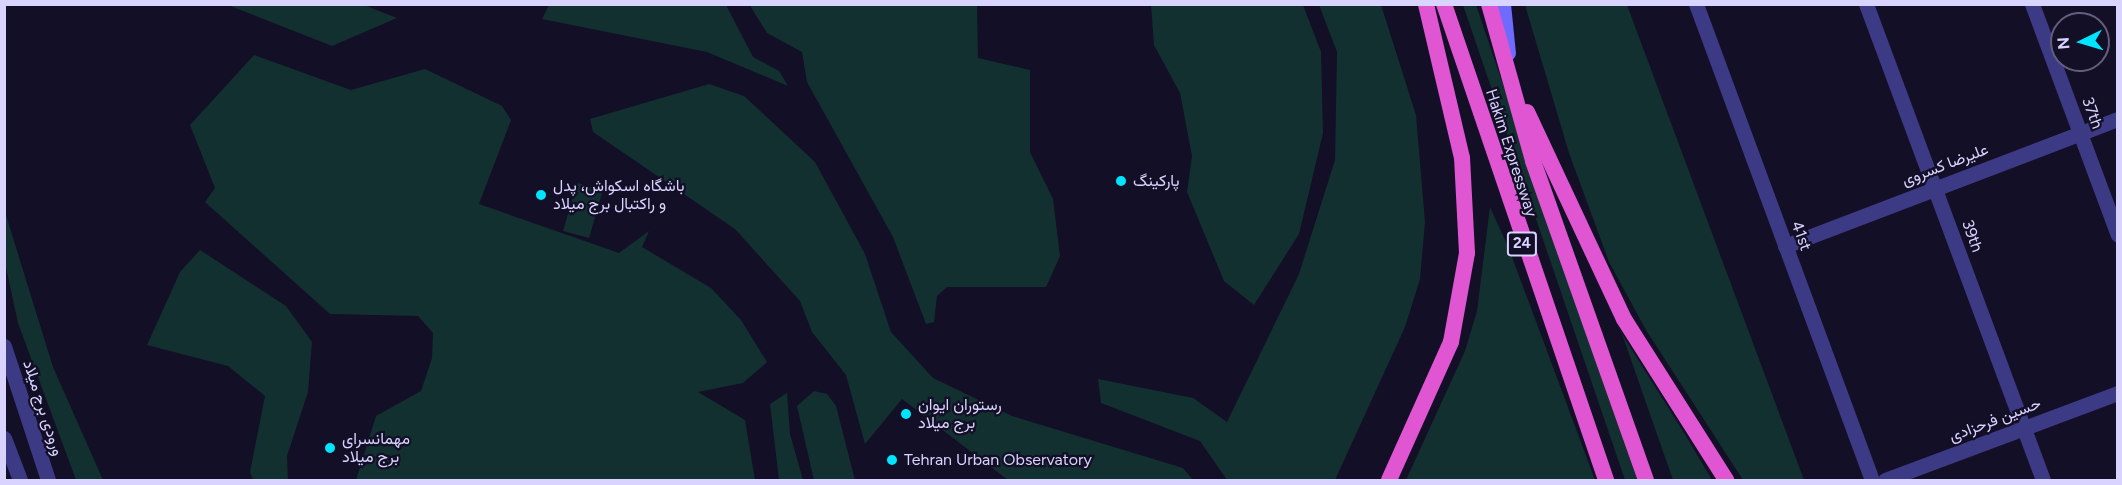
<!DOCTYPE html>
<meta charset="utf-8">
<style>
body{margin:0}
#map{position:relative;width:2122px;height:485px;overflow:hidden;background:#130f26;font-family:Figtree,Vazirmatn,sans-serif}
div>[style]{position:absolute}
[style*='--x']{left:calc(var(--x)*1px);top:calc(var(--y)*1px);width:calc(var(--w)*1px);rotate:calc(var(--a)*1deg)}
.green>*{inset:0;background:#12302f}
.minor>*{height:15px;margin:-7.5px;padding:0 7.5px;transform-origin:7.5px;border-radius:7.5px;background:#3d3a85}
.tertiary>*{height:15px;margin:-7.5px;padding:0 7.5px;transform-origin:7.5px;border-radius:7.5px;background:#3d3a85}
.secondary>*{height:15px;margin:-7.5px;padding:0 7.5px;transform-origin:7.5px;border-radius:7.5px;background:#6f6bff}
.trunk>*{height:16px;margin:-8px;padding:0 8px;transform-origin:8px;border-radius:8px;background:#e055d1}
.dots>*{width:16px;height:16px;translate:-50% -50%;box-sizing:border-box;border:3px solid #130f26;border-radius:50%}
span{translate:-50% -50%;white-space:nowrap;text-align:center;line-height:1.15;-webkit-text-stroke:4.5px #130f26;paint-order:stroke}
.shield-label span{padding:2px 4px;background:#130f26;border:2px solid;border-radius:4px;-webkit-text-stroke-width:0}
.shield-label{font-size:15px;color:#d9d4ff;font-weight:700}
.street-label{font-size:16px;color:#d9d4ff}
.poi-label{font-size:16px;color:#d9d4ff}
.left{translate:0 -50%;text-align:left}
.frame{position:absolute;inset:0;border:6px solid #d9d4ff;pointer-events:none}
.north{position:absolute;left:2050px;top:12px;width:60px;height:60px;box-sizing:border-box;background:#130f26;border:2px solid #625e7d;border-radius:50%;rotate:265deg;font-size:16px;font-weight:700;line-height:24px;text-align:center;color:#d9d4ff}
.north::after{content:'';display:block;margin:auto;width:21px;height:27px;background:#00e5ff;clip-path:polygon(50% 0,100% 100%,50% 72%,0 100%)}
</style>
<div id="map">
<div class="green">
<i style="clip-path:polygon(749px 4px,977px 5px,978px 58px,1030px 70px,1030px 152px,1053px 199px,1060px 256px,1046px 287px,947px 287px,937px 296px,934px 322px,926px 324px,893px 237px,807px 82px,802px 52px,767px 33px)"></i>
<i style="clip-path:polygon(228px 5px,364px 5px,397px 18px,332px 46px)"></i>
<i style="clip-path:polygon(549px 5px,726px 5px,753px 57px,779px 71px,788px 86px,707px 52px,542px 19px)"></i>
<i style="clip-path:polygon(1151px 5px,1303px 5px,1321px 52px,1323px 133px,1299px 234px,1254px 305px,1224px 281px,1187px 192px,1192px 156px,1180px 93px,1154px 45px)"></i>
<i style="clip-path:polygon(1319px 5px,1381px 5px,1416px 115px,1425px 222px,1420px 279px,1405px 327px,1335px 480px,1227px 480px,1200px 441px,1101px 403px,1098px 379px,1193px 398px,1227px 422px,1299px 274px,1335px 160px,1337px 52px)"></i>
<i style="clip-path:polygon(1463px 5px,1476px 5px,1637px 480px,1625px 480px)"></i>
<i style="clip-path:polygon(1525px 5px,1627px 5px,1804px 480px,1743px 480px,1646px 330px,1609px 262px,1569px 153px)"></i>
<i style="clip-path:polygon(254px 55px,351px 90px,425px 69px,502px 106px,511px 120px,479px 204px,619px 253px,649px 231px,642px 247px,711px 288px,741px 320px,767px 362px,743px 383px,698px 392px,745px 420px,755px 480px,356px 480px,376px 416px,421px 391px,432px 358px,433px 333px,418px 316px,330px 314px,205px 202px,215px 188px,190px 125px)"></i>
<i style="clip-path:polygon(709px 84px,744px 96px,815px 162px,865px 254px,891px 332px,933px 378px,1012px 416px,1183px 468px,1193px 480px,1008px 480px,902px 399px,865px 444px,846px 375px,812px 332px,800px 301px,735px 229px,593px 132px,590px 119px)"></i>
<i style="clip-path:polygon(577px 183px,603px 190px,589px 238px,563px 231px)"></i>
<i style="clip-path:polygon(1490px 207px,1509px 249px,1595px 480px,1406px 480px,1465px 351px,1477px 311px)"></i>
<i style="clip-path:polygon(5px 212px,53px 367px,103px 480px,76px 480px,18px 323px,5px 263px)"></i>
<i style="clip-path:polygon(200px 250px,286px 306px,312px 342px,308px 392px,287px 456px,288px 480px,253px 480px,250px 472px,265px 396px,228px 366px,147px 345px,180px 272px)"></i>
<i style="clip-path:polygon(1622px 334px,1686px 436px,1712px 480px,1673px 480px)"></i>
<i style="clip-path:polygon(814px 391px,827px 394px,836px 406px,855px 480px,814px 480px,797px 406px)"></i>
<i style="clip-path:polygon(787px 393px,790px 434px,803px 480px,779px 480px,770px 404px)"></i>
</div>
<div class="minor">
<i style="--x:1696;--y:4;--w:507;--a:69.71"></i>
<i style="--x:1866;--y:4;--w:508;--a:69.6"></i>
<i style="--x:2032;--y:4;--w:246;--a:69.6"></i>
<i style="--x:1785;--y:246;--w:356;--a:-20.9"></i>
<i style="--x:1885;--y:480;--w:249;--a:-20.5"></i>
</div>
<div class="tertiary">
<i style="--x:4;--y:346;--w:141;--a:71.8"></i>
<i style="--x:4;--y:438;--w:45;--a:69.1"></i>
</div>
<div class="secondary">
<i style="--x:1503;--y:4;--w:49;--a:84.2"></i>
</div>
<div class="trunk">
<i style="--x:1444;--y:4;--w:503;--a:71.2"></i>
<i style="--x:1489;--y:4;--w:163;--a:74.3"></i>
<i style="--x:1533;--y:161;--w:338;--a:70.5"></i>
<i style="--x:1527;--y:112;--w:229;--a:64.9"></i>
<i style="--x:1624;--y:319;--w:191;--a:57.6"></i>
<i style="--x:1389;--y:480;--w:151;--a:-65.8"></i>
<i style="--x:1451;--y:342;--w:90;--a:-79.8"></i>
<i style="--x:1467;--y:253;--w:95;--a:-93"></i>
<i style="--x:1462;--y:158;--w:158;--a:-103.2"></i>
</div>
<div class="dots">
<i style="left:1121px;top:181px;background:#00e5ff"></i>
<i style="left:541px;top:195px;background:#00e5ff"></i>
<i style="left:906px;top:414px;background:#00e5ff"></i>
<i style="left:330px;top:448px;background:#00e5ff"></i>
<i style="left:892px;top:460px;background:#00e5ff"></i>
</div>
<div class="shield-label">
<span style="left:1522px;top:244px">24</span>
</div>
<div class="street-label">
<span style="left:2092px;top:113px;rotate:70deg">37th</span>
<span style="left:1511px;top:153px;rotate:72deg">Hakim Expressway</span>
<span style="left:1945px;top:165px;rotate:-21deg">علیرضا کسروی</span>
<span style="left:1801px;top:236px;rotate:70deg">41st</span>
<span style="left:1972px;top:236px;rotate:70deg">39th</span>
<span style="left:43px;top:408px;rotate:72deg">ورودی برج میلاد</span>
<span style="left:1995px;top:420px;rotate:-21deg">حسین فرحزادی</span>
</div>
<div class="poi-label">
<span class="left" style="left:1133px;top:181px">پارکینگ</span>
<span class="left" style="left:553px;top:195px">باشگاه اسکواش، پدل<br>و راکتبال برج میلاد</span>
<span class="left" style="left:918px;top:414px">رستوران ایوان<br>برج میلاد</span>
<span class="left" style="left:342px;top:448px">مهمانسرای<br>برج میلاد</span>
<span class="left" style="left:904px;top:460px">Tehran Urban Observatory</span>
</div>
<div class="frame"></div>
<div class="north">N</div>
</div>
